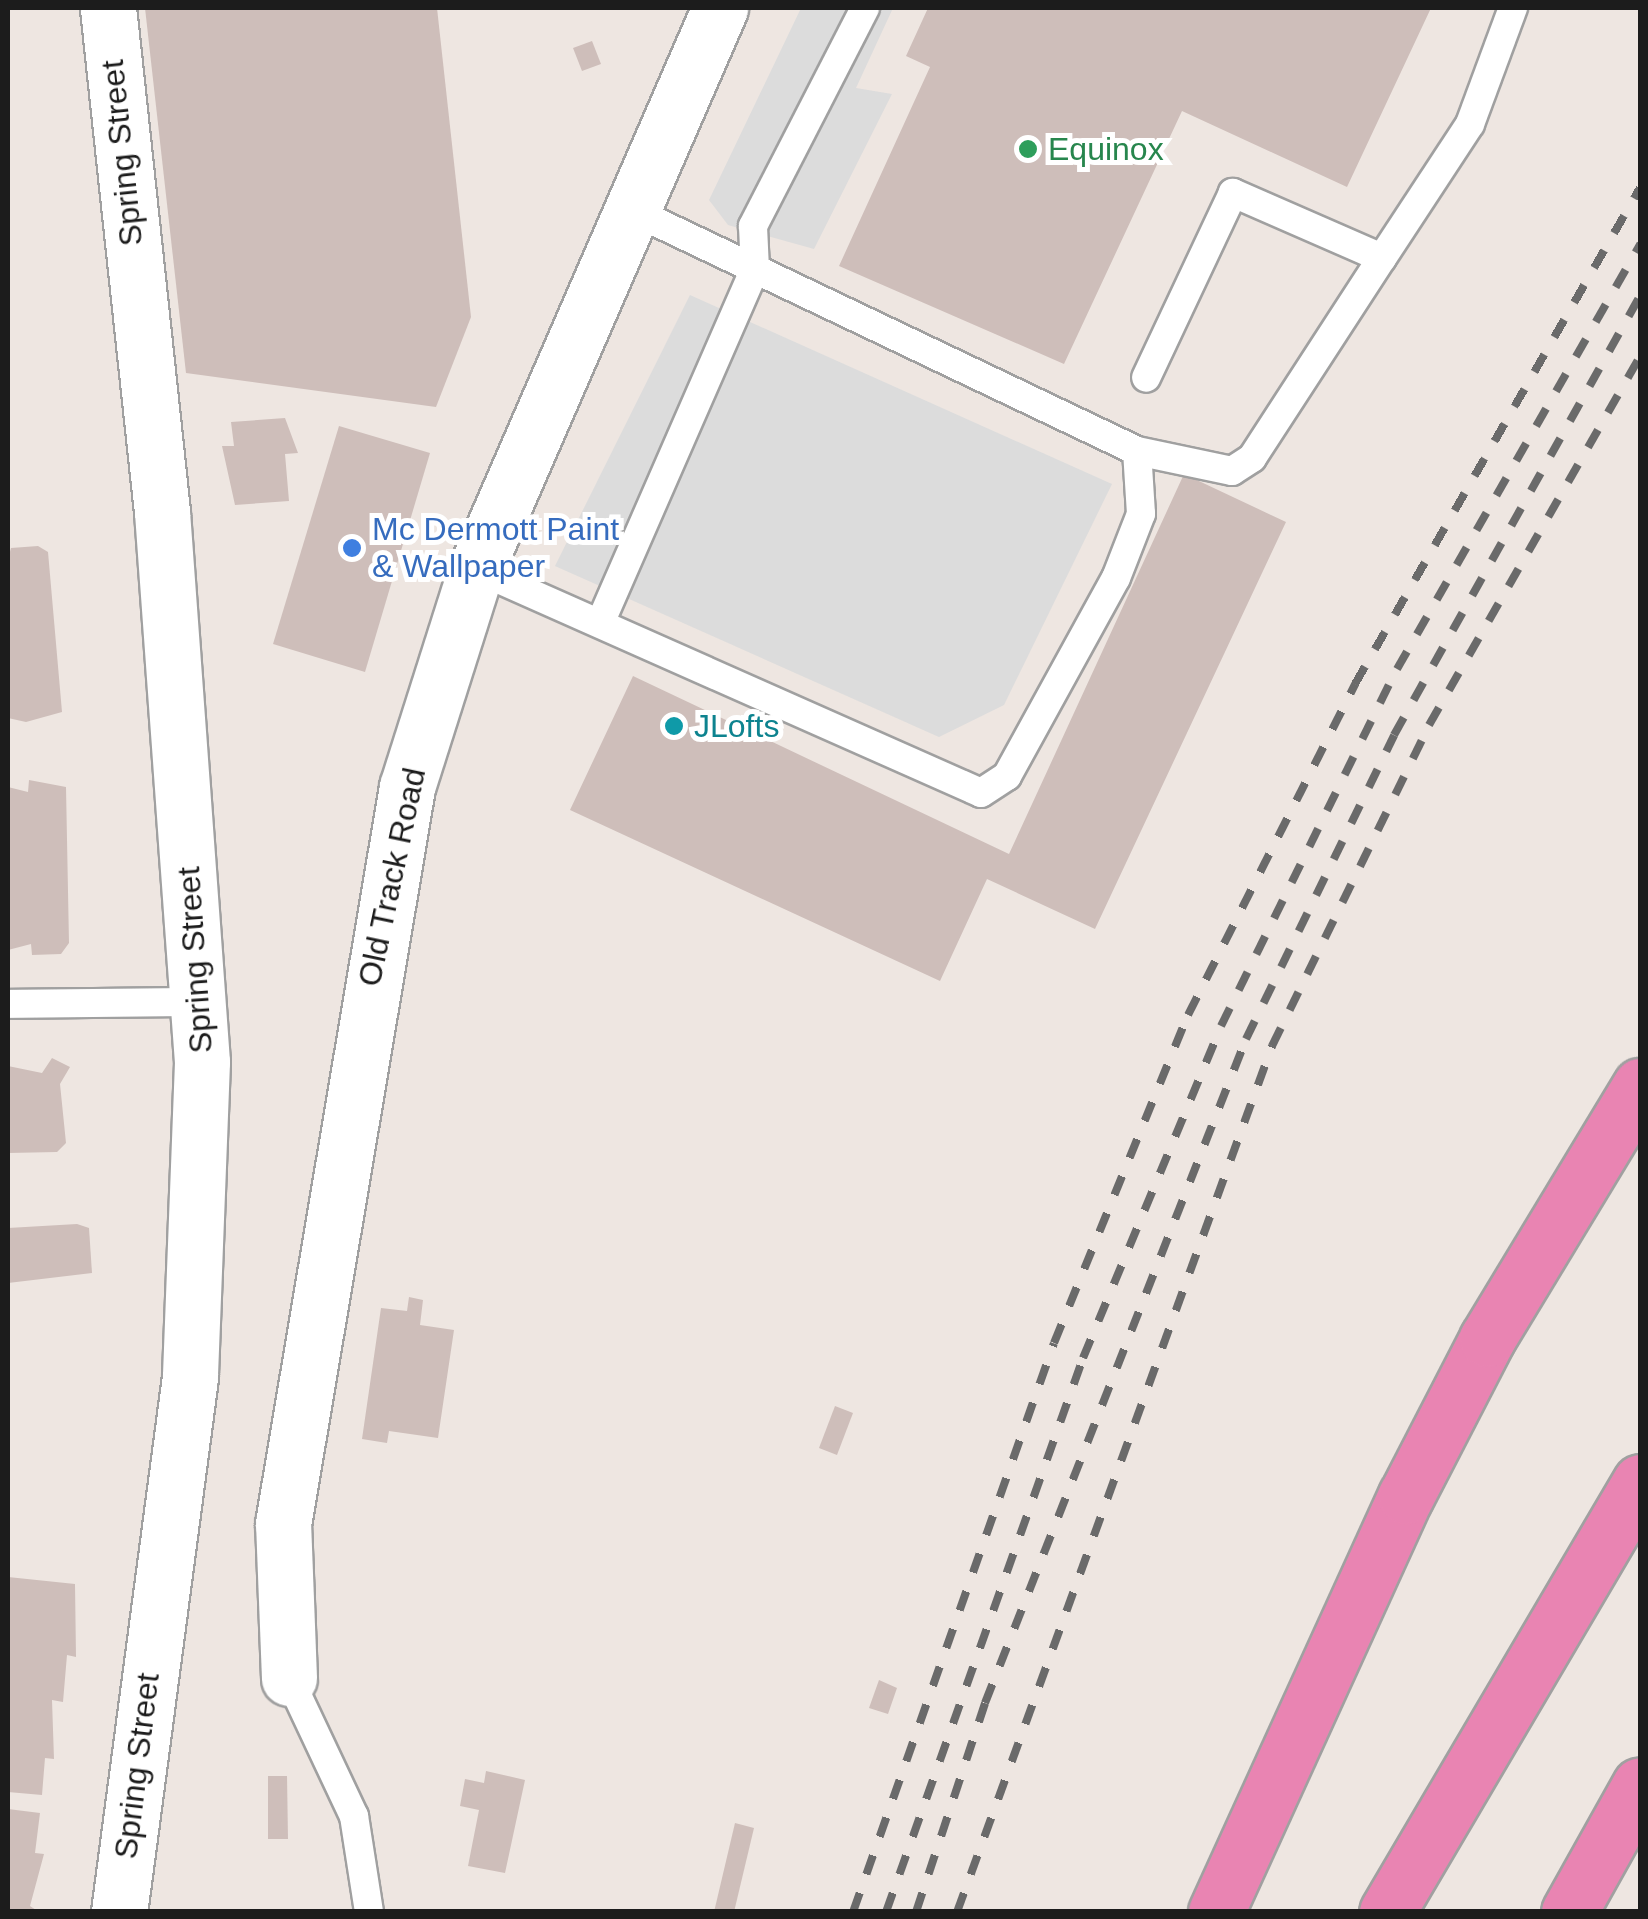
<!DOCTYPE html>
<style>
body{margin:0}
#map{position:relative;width:1648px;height:1919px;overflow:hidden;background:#eee6e1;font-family:Arial,sans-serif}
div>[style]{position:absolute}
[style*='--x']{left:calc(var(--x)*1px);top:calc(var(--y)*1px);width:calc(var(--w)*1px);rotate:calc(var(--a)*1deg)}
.parking>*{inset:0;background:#dcdcdc}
.building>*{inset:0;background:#cebeba}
.roads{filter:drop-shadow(2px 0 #a0a0a0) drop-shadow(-2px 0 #a0a0a0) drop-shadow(0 2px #a0a0a0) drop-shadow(0 -2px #a0a0a0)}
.service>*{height:28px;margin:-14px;padding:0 14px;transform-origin:14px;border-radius:14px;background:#fff}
.minor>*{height:55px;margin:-27.5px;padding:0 27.5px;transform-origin:27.5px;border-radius:27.5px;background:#fff}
.motorway>*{height:55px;margin:-27.5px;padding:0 27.5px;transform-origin:27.5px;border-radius:27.5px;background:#e984b2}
.rail>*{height:8px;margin-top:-4px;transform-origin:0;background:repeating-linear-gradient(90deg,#6a6a6a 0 20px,transparent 0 40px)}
.dots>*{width:28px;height:28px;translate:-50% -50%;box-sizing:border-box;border:5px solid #fff;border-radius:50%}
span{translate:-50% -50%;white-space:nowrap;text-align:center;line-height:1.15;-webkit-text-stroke:10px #fff;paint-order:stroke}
.leisure-label{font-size:32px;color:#27864d}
.left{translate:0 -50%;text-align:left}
.street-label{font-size:32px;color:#1c1c1c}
.shop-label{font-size:32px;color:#366cbe}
.culture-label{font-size:32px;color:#0d838f}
.frame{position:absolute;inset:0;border:10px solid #1c1c1c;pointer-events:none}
</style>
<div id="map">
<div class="parking">
<i style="clip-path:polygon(801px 8px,893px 8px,856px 88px,892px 94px,814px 249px,728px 225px,709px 200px)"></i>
<i style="clip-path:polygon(690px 295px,1112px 484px,1004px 705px,939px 737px,555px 566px)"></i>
</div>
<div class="building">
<i style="clip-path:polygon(145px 8px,437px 8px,471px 317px,436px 407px,186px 373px)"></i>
<i style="clip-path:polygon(928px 8px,1431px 8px,1347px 187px,1182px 111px,1064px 364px,839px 266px,930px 67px,906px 56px)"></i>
<i style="clip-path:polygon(592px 41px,601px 64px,582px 71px,573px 48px)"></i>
<i style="clip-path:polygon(285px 418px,298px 453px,285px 454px,289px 501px,235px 505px,222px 446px,234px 446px,231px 422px)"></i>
<i style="clip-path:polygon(339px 426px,430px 453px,365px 672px,273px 644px)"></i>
<i style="clip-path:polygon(1184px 474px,1286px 522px,1095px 929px,987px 879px,940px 981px,570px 810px,633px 676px,1009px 854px)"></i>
<i style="clip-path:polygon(38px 546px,48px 552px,62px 712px,26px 722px,8px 718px,8px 559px,11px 548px)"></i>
<i style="clip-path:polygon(29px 780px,66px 787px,69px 943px,61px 954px,32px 955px,31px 944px,8px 950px,8px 787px,28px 792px)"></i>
<i style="clip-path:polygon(52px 1058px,70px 1067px,60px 1084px,66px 1143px,57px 1152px,8px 1153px,8px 1066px,42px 1073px)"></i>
<i style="clip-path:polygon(77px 1224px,89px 1228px,92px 1273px,8px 1283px,8px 1228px)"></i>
<i style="clip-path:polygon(409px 1297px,423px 1300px,420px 1325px,454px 1330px,438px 1438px,389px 1431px,387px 1443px,362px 1439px,381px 1308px,407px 1311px)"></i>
<i style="clip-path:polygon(835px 1406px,853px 1413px,837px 1455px,819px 1448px)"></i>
<i style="clip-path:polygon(8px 1577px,75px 1584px,76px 1657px,67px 1655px,63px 1702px,52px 1700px,54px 1759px,45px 1758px,42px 1795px,8px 1792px)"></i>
<i style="clip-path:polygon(879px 1680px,897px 1688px,888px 1714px,869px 1708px)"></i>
<i style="clip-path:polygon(486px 1771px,525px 1780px,505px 1873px,468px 1866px,479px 1810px,460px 1806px,465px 1779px,484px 1783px)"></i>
<i style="clip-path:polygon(268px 1776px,287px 1776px,288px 1839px,268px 1839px)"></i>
<i style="clip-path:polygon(8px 1809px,40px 1813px,35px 1853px,44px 1854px,30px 1906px,39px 1912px,8px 1912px)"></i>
<i style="clip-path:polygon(735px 1823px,754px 1828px,734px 1912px,714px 1912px)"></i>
</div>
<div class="roads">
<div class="service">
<i style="--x:629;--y:209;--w:563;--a:25.47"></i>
<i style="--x:1137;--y:451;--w:97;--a:11.9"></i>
<i style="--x:1232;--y:471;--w:24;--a:-33"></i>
<i style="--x:1252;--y:458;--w:239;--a:-57"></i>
<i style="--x:1382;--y:258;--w:163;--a:-156.4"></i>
<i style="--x:1233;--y:193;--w:204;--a:115.2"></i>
<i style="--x:1382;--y:258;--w:160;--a:-56.7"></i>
<i style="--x:1470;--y:124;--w:124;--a:-69.7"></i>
<i style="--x:476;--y:569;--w:552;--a:23.92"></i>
<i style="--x:981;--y:793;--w:31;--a:-33"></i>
<i style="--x:1007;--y:776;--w:226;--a:-61.2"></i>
<i style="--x:1116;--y:578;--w:69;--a:-68.7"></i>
<i style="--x:1141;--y:514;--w:63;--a:-93.6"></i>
<i style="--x:601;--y:621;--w:384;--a:-66.4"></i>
<i style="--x:755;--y:269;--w:43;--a:-92.7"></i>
<i style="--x:753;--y:226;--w:245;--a:-62.8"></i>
<i style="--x:8;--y:1004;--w:190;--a:-0.6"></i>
<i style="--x:289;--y:1678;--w:153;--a:64.8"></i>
<i style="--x:354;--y:1816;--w:97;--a:81.1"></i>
</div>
<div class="minor">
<i style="--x:108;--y:8;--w:507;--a:83.88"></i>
<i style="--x:162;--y:512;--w:551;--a:85.84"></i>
<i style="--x:202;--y:1062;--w:315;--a:92.2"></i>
<i style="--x:190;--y:1377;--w:540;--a:97.56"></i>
<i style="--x:289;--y:1678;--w:154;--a:-92.2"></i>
<i style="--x:283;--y:1524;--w:747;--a:-80.45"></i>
<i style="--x:407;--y:787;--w:229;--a:-72.4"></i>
<i style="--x:476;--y:569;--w:612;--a:-66.49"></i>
</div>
<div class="motorway">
<i style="--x:1216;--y:1912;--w:457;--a:-65.5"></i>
<i style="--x:1406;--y:1496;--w:177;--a:-62.7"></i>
<i style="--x:1487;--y:1339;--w:296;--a:-58.8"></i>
<i style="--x:1387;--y:1912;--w:499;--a:-59.5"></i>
<i style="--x:1569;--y:1912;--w:145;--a:-60.8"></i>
</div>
</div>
<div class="rail">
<i style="--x:853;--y:1912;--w:603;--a:-70.54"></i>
<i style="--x:1054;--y:1343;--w:354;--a:-67.8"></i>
<i style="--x:1188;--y:1015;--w:371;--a:-63.2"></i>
<i style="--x:1355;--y:684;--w:572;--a:-60.12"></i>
<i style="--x:886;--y:1912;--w:588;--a:-70.42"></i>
<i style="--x:1083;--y:1358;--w:360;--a:-67.4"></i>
<i style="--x:1221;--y:1026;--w:398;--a:-63.8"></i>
<i style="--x:1397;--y:669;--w:490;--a:-60.2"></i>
<i style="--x:916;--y:1912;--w:220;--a:-71.7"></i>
<i style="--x:985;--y:1703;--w:713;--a:-68.54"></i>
<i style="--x:1246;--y:1039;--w:338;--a:-64"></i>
<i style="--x:1394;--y:735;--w:503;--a:-60.74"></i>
<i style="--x:957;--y:1912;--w:922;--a:-70.01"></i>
<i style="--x:1272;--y:1046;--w:357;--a:-63.9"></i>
<i style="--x:1429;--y:725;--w:424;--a:-60.2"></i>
</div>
<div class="dots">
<i style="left:1028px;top:149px;background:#2e9e5b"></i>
<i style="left:352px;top:548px;background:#3f7fe0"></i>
<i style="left:674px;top:726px;background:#0f9aa8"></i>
</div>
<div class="leisure-label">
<span class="left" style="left:1048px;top:149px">Equinox</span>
</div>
<div class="street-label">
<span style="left:122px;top:153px;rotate:-96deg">Spring Street</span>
<span style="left:392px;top:877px;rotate:-78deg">Old Track Road</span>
<span style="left:195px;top:960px;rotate:-94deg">Spring Street</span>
<span style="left:137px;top:1766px;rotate:-83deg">Spring Street</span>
</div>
<div class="shop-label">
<span class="left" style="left:372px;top:548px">Mc Dermott Paint<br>&amp; Wallpaper</span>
</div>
<div class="culture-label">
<span class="left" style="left:694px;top:726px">JLofts</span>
</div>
<div class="frame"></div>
</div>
